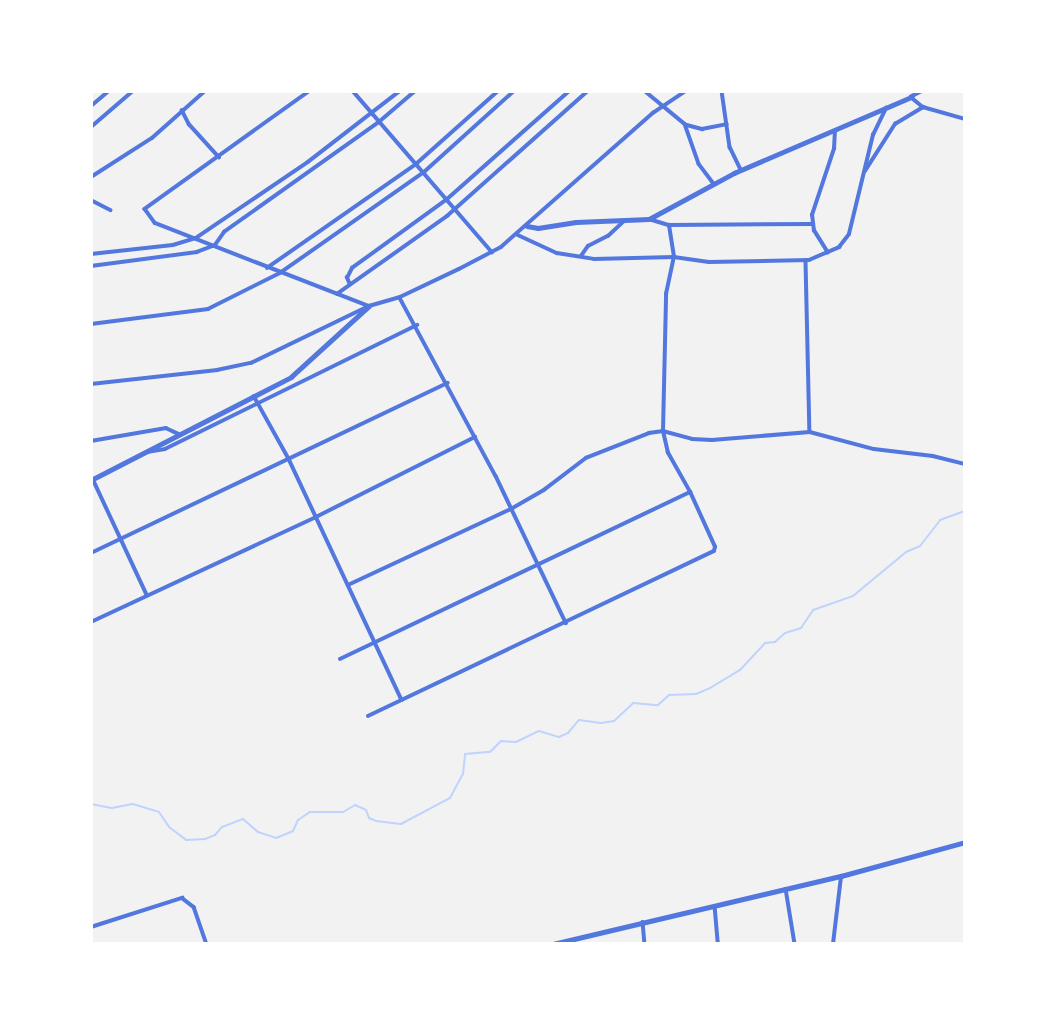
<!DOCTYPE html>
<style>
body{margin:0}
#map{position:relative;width:1056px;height:1035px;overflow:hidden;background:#f2f2f2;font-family:"Noto Sans",sans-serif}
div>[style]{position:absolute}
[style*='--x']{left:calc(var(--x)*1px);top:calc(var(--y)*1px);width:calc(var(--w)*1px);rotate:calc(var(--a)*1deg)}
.stream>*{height:2px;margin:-1px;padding:0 1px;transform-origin:1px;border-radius:1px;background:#bfd3fe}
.minor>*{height:3.5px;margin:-1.75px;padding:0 1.75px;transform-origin:1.75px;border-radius:1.75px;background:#5277de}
.tertiary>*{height:4.5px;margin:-2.25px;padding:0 2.25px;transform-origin:2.25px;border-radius:2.25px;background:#5277de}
span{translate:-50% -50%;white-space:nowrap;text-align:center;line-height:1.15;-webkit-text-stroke:7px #fff;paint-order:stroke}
.frame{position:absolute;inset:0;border:93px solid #fff;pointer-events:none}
</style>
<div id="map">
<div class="stream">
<i style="--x:91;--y:804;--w:21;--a:11"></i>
<i style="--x:112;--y:808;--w:21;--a:-11"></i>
<i style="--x:133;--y:804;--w:27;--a:17"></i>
<i style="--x:159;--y:812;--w:18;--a:56"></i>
<i style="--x:169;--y:827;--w:21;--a:37"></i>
<i style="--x:186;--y:840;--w:19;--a:-3"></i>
<i style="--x:205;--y:839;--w:11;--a:-22"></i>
<i style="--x:215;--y:835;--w:11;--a:-49"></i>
<i style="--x:222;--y:827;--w:22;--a:-21"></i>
<i style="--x:243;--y:819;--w:20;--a:41"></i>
<i style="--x:258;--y:832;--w:19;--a:18"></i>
<i style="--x:276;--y:838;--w:18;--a:-22"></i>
<i style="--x:293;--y:831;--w:12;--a:-66"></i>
<i style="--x:298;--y:820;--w:14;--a:-34"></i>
<i style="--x:310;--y:812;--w:33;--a:0"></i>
<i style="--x:343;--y:812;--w:14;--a:-30"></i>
<i style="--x:355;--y:805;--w:12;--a:24"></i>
<i style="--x:366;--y:810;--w:9;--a:69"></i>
<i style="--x:369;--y:818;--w:8;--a:23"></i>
<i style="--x:376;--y:821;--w:25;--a:7"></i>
<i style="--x:401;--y:824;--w:55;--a:-28"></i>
<i style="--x:450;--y:798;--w:27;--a:-62"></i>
<i style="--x:463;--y:774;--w:20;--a:-84"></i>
<i style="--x:465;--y:754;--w:25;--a:-5"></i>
<i style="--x:490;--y:752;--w:16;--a:-45"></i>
<i style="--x:501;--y:741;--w:15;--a:4"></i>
<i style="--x:516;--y:742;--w:25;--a:-26"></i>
<i style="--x:539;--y:731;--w:21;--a:17"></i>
<i style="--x:559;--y:737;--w:10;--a:-24"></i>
<i style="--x:568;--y:733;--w:17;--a:-50"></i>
<i style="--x:579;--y:720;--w:22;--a:8"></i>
<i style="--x:601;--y:723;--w:13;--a:-9"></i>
<i style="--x:614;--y:721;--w:26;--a:-43"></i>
<i style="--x:633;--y:703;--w:25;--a:5"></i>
<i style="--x:658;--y:705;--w:15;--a:-42"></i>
<i style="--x:669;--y:695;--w:27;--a:-2"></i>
<i style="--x:696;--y:694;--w:15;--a:-23"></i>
<i style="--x:710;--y:688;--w:35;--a:-31"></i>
<i style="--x:740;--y:670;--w:37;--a:-47"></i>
<i style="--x:765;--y:643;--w:10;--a:-6"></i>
<i style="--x:775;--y:642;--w:13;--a:-42"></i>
<i style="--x:785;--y:633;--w:17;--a:-17"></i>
<i style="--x:801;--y:628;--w:22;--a:-56"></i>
<i style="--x:813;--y:610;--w:42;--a:-19.3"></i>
<i style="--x:853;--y:596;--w:69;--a:-39.7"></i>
<i style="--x:906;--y:552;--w:15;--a:-23"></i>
<i style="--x:920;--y:546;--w:33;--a:-52"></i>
<i style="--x:940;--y:520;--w:27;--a:-20"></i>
</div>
<div class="minor">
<i style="--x:310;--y:91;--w:203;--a:144.4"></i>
<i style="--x:145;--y:209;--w:17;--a:54"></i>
<i style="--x:155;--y:223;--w:230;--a:21.2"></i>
<i style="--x:353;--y:91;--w:213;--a:49.2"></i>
<i style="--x:645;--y:91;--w:52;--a:39.5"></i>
<i style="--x:685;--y:124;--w:42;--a:70.7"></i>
<i style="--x:699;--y:164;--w:25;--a:53"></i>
<i style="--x:722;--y:91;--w:57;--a:81.9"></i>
<i style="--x:730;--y:147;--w:25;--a:64"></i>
<i style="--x:923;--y:91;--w:13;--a:153"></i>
<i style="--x:911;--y:97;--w:16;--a:40"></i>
<i style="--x:923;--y:107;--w:44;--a:15.9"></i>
<i style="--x:91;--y:106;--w:23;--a:-40"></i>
<i style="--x:182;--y:110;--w:16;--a:63"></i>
<i style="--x:189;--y:124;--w:45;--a:47.7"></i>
<i style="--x:687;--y:125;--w:16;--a:15"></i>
<i style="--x:702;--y:129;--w:25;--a:-11"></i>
<i style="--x:91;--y:127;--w:55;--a:-40.6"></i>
<i style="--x:865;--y:171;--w:56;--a:-57.4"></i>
<i style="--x:895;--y:124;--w:33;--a:-31"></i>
<i style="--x:91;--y:177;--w:72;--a:-32.6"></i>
<i style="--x:152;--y:138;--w:71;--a:-41.6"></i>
<i style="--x:91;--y:200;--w:22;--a:27"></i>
<i style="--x:649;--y:219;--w:21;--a:17"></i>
<i style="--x:669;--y:225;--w:143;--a:-0.4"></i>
<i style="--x:518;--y:235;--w:43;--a:24.8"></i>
<i style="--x:557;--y:253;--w:37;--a:9"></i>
<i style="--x:594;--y:259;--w:80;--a:-1.4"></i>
<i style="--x:674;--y:257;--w:35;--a:8"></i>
<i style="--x:709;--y:262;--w:100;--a:-1.1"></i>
<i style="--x:809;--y:260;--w:33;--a:-23"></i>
<i style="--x:839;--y:247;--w:16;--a:-52"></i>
<i style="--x:849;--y:234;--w:102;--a:-76.4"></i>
<i style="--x:873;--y:135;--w:30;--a:-64"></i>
<i style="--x:828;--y:253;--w:26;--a:-122"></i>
<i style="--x:814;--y:231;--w:16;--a:-97"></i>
<i style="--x:812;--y:215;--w:70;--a:-71.6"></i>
<i style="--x:834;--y:149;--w:18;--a:-87"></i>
<i style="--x:91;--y:254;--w:82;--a:-6.3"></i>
<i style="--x:173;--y:245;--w:24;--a:-17"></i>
<i style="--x:196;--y:238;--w:135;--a:-34.2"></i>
<i style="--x:308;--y:162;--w:116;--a:-37.7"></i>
<i style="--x:581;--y:256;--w:12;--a:-55"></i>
<i style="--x:588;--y:246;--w:22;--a:-27"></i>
<i style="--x:608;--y:236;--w:22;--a:-43"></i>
<i style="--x:806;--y:261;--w:171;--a:88.7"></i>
<i style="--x:91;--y:266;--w:107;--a:-7.5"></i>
<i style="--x:197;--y:252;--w:19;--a:-21"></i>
<i style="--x:215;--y:245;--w:16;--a:-55"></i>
<i style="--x:224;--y:232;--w:191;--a:-35.4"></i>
<i style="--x:380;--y:121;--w:46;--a:-40.6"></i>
<i style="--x:267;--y:268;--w:182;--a:-34.9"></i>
<i style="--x:416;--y:164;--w:110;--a:-41.7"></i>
<i style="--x:350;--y:285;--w:8;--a:-113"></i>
<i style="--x:347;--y:278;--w:11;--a:-63"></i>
<i style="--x:352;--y:268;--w:116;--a:-35.9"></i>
<i style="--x:446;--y:200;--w:164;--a:-41.5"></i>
<i style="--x:337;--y:294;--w:135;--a:-35.3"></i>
<i style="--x:447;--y:216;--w:188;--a:-41.6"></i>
<i style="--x:400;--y:298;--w:202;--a:61.7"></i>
<i style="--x:496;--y:476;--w:163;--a:64.5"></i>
<i style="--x:91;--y:324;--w:118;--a:-7.3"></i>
<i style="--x:208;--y:309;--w:80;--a:-26.6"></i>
<i style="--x:280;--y:273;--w:176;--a:-35"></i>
<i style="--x:424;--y:172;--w:121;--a:-42"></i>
<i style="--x:91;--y:384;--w:127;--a:-6.3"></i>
<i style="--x:217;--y:370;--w:35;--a:-12"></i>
<i style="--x:251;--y:363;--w:131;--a:-25.8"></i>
<i style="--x:369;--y:306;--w:32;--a:-16"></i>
<i style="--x:400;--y:297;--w:65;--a:-25.4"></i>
<i style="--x:459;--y:269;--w:47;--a:-27.6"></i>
<i style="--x:501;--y:247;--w:203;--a:-41.4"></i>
<i style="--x:653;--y:113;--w:40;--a:-34"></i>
<i style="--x:254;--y:396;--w:72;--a:60.9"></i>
<i style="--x:289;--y:459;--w:266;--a:64.9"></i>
<i style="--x:91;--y:441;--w:76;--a:-9.8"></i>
<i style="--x:166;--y:428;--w:14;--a:25"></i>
<i style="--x:147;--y:452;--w:18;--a:-9"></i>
<i style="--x:165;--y:449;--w:281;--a:-26.2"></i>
<i style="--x:93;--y:479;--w:128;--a:65"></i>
<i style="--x:91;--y:553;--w:395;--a:-25.5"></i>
<i style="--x:348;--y:585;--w:180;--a:-25"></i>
<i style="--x:511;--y:509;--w:38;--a:-30"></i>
<i style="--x:544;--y:490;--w:53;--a:-37.3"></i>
<i style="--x:586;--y:458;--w:68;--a:-21.6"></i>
<i style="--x:649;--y:433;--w:14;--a:-8"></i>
<i style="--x:663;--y:431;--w:30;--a:15"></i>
<i style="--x:692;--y:439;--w:20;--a:3"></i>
<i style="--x:712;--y:440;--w:98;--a:-4.7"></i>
<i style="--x:810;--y:432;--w:66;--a:14.9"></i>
<i style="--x:874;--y:449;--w:59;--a:6.8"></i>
<i style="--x:933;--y:456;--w:33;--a:14"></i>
<i style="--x:91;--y:622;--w:248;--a:-25"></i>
<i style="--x:316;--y:517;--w:178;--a:-26.7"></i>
<i style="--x:340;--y:659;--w:388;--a:-25.5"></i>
<i style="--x:368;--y:716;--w:383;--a:-25.5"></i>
<i style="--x:714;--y:551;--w:4;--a:-76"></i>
<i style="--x:715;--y:547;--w:60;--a:-114.4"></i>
<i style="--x:690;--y:492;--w:45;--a:-119.4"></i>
<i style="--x:668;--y:453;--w:23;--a:-103"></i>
<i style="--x:663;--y:431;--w:137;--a:-88.7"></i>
<i style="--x:666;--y:294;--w:38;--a:-78"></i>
<i style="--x:674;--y:257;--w:32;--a:-99"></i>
<i style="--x:786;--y:889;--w:56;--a:80.7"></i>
<i style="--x:715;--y:906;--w:38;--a:85"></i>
<i style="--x:643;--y:922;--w:22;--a:85"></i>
<i style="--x:91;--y:927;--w:96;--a:-17.7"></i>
<i style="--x:182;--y:898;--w:15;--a:37"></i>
<i style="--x:194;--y:907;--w:39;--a:71"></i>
<i style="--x:833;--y:944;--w:67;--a:-83.2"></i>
</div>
<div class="tertiary">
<i style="--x:527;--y:226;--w:11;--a:10"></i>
<i style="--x:538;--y:228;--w:38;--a:-9"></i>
<i style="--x:576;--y:222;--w:73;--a:-2.4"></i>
<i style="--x:649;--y:219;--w:97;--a:-28.4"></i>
<i style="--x:734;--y:173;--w:193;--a:-23.2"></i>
<i style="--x:91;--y:480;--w:225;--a:-27.2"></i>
<i style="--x:291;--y:377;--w:105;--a:-42.3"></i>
<i style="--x:553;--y:944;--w:296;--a:-13.3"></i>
<i style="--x:841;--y:876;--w:129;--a:-15.3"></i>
</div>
<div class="frame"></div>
</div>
